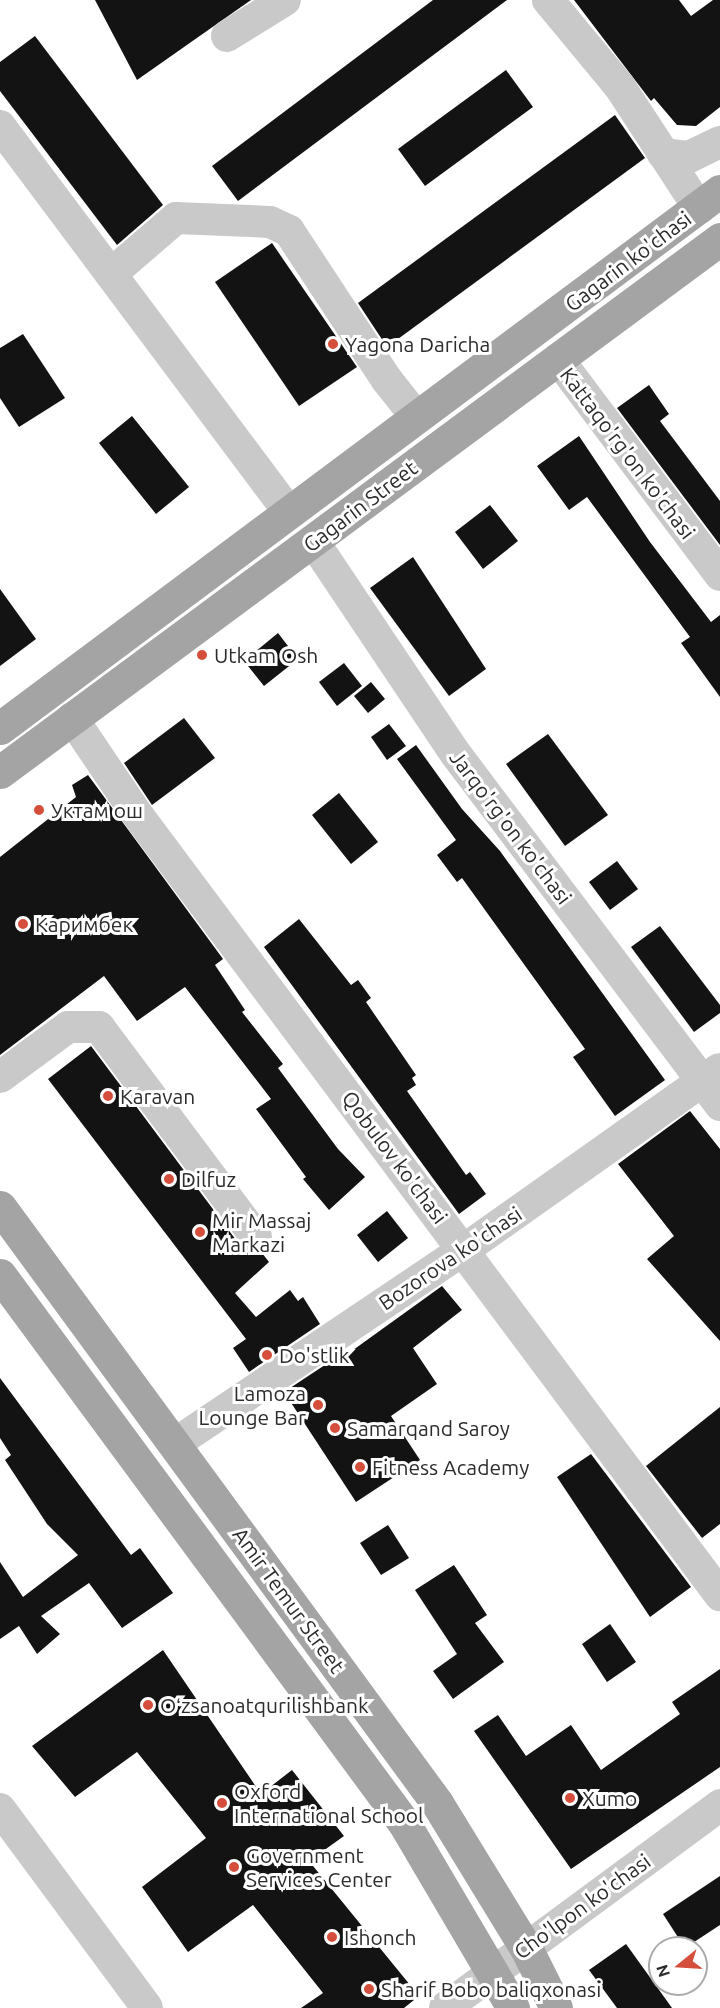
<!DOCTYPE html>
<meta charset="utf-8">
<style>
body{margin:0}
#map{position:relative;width:720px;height:2008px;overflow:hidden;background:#fff;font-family:Ubuntu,sans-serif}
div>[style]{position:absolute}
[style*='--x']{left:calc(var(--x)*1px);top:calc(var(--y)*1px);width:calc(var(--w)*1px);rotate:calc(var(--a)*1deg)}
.building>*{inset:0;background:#131313}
.minor>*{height:32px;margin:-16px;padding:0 16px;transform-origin:16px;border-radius:16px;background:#c9c9c9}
.major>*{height:33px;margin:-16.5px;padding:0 16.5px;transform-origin:16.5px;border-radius:16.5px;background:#a4a4a4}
.dots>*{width:16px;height:16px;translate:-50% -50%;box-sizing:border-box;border:3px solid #fff;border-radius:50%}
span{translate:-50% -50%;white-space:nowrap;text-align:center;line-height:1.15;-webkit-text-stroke:6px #fff;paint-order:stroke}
.street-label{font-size:21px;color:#2c2c2c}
.poi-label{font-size:21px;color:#2c2c2c}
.left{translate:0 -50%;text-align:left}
.right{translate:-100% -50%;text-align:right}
.north{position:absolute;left:648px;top:1936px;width:60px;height:60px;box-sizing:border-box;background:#fff;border:2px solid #ababab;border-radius:50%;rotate:252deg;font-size:16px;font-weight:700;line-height:24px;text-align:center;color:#2c2c2c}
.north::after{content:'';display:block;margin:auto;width:21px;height:27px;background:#d54e3c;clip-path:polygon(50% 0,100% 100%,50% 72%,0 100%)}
</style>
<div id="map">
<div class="building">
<i style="clip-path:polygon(95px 0,251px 0,137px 80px)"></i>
<i style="clip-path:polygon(433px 0,507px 0,238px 201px,212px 166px)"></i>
<i style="clip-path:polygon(574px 0,679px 0,691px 16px,713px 0,720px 0,720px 107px,696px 126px,677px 125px,654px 98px,651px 101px)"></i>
<i style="clip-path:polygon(35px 36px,163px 205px,117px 245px,0 91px,0 62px)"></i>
<i style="clip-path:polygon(506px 70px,533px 107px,425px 186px,398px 149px)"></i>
<i style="clip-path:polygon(615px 115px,645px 158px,387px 347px,358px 303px)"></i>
<i style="clip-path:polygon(272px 243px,357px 367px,299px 406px,215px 282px)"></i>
<i style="clip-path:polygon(23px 334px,65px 398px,19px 427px,0 398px,0 348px)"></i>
<i style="clip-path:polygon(649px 385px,669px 414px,660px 421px,720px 501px,720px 545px,617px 408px)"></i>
<i style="clip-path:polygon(132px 416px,189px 487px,156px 514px,99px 443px)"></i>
<i style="clip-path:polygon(579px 436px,650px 542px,711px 622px,720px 615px,720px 697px,681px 643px,690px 637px,587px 497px,569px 510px,537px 466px)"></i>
<i style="clip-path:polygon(490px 505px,518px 541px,483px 569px,455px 532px)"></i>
<i style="clip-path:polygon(413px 557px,486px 669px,449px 696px,370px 588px)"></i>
<i style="clip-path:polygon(0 589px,36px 639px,0 666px)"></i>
<i style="clip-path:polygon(278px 633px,298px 659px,264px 686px,244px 661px)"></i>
<i style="clip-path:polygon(344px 663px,362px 686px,337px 706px,319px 682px)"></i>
<i style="clip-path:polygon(371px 682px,385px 699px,368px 713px,354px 696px)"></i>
<i style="clip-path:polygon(184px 718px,215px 758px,152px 805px,124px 763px)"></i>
<i style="clip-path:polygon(389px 724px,406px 746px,387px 760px,371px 737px)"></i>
<i style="clip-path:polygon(548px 734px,608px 815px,565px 846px,506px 764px)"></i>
<i style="clip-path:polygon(416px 745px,462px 809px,500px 851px,665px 1080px,615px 1116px,573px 1057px,585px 1049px,462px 878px,457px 882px,437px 855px,456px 840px,397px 759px)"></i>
<i style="clip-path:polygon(88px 775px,223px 959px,215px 965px,245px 1010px,242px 1012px,283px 1064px,278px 1068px,338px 1149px,365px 1177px,329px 1210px,303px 1179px,306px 1177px,256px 1109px,271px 1099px,185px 987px,137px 1021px,104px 976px,0 1055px,0 857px,76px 797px,72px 785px)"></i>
<i style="clip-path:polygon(339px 793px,378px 842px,351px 864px,312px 815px)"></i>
<i style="clip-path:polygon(617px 861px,638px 889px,610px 910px,589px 882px)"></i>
<i style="clip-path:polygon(299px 919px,351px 985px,358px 980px,371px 998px,366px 1002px,416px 1075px,412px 1078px,416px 1085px,407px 1091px,466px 1175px,470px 1172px,486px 1194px,459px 1214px,264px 947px)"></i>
<i style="clip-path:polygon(660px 926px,720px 1005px,720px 1013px,694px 1032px,631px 947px)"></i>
<i style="clip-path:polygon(91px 1046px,242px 1248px,249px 1254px,262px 1253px,269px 1262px,235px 1293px,256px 1317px,290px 1290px,298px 1301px,303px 1297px,320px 1324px,249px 1372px,233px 1348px,246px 1339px,48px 1079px)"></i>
<i style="clip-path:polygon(690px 1111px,720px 1149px,720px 1341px,647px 1259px,674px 1236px,618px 1164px)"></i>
<i style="clip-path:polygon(387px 1211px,408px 1238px,378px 1262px,357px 1235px)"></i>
<i style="clip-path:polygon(442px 1286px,462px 1310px,413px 1348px,437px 1384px,391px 1416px,420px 1460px,356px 1502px,284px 1392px,340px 1355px,342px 1358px)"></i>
<i style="clip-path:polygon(0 1378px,131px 1555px,140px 1548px,173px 1593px,122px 1628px,89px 1583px,41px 1616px,60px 1634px,37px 1654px,19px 1626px,0 1639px,0 1562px,23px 1597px,78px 1555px,47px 1524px,5px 1460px,11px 1455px,0 1438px)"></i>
<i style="clip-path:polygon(720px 1407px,720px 1524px,702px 1538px,646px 1466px)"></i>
<i style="clip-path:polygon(591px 1454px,691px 1587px,650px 1617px,557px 1477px)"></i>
<i style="clip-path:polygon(388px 1525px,409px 1558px,381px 1575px,360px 1543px)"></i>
<i style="clip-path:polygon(454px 1565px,487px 1615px,475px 1623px,504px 1662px,453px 1699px,433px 1671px,457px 1654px,415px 1590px)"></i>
<i style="clip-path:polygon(610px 1624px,636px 1662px,607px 1682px,582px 1644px)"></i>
<i style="clip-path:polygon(163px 1650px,261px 1794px,292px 1770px,344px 1836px,309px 1861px,419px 1996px,404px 2008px,301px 2008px,323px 1993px,253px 1905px,188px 1952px,142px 1887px,206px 1838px,137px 1752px,75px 1797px,32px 1746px)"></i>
<i style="clip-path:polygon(720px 1669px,720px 1767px,571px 1869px,474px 1731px,498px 1715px,526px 1756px,571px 1725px,601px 1770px,680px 1714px,672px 1702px)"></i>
<i style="clip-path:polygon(720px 1876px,720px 1925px,685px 1948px,663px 1914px)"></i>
<i style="clip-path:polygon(626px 1944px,672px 2008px,617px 2008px,589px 1970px)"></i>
</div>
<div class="minor">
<i style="--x:548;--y:0;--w:113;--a:50.4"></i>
<i style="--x:620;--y:87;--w:145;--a:56.9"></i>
<i style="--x:227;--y:36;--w:68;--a:-31.8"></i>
<i style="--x:0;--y:126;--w:483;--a:53.2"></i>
<i style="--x:663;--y:154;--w:26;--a:7"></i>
<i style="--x:689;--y:157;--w:34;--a:-26"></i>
<i style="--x:111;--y:274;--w:86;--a:-40.7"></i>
<i style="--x:176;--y:218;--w:94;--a:2.4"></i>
<i style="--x:270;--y:222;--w:21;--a:25"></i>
<i style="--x:289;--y:231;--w:178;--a:56.7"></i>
<i style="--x:387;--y:380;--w:48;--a:51.7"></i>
<i style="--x:558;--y:359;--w:270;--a:53.1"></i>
<i style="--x:313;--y:541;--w:255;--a:56.2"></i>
<i style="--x:455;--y:753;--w:441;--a:53"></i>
<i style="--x:72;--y:718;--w:111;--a:56"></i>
<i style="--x:134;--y:810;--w:980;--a:53.26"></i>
<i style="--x:0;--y:1077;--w:84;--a:-36.3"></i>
<i style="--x:68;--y:1027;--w:31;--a:0"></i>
<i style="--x:99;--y:1027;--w:262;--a:53.2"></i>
<i style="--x:176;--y:1443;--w:348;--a:-33.9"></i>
<i style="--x:465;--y:1249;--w:311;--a:-35.3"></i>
<i style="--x:0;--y:1809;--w:247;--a:53.5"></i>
<i style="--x:445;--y:2008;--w:342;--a:-36.4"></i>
</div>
<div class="major">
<i style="--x:0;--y:728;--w:898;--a:-36.72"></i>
<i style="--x:0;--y:772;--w:896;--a:-36.51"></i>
<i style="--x:0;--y:1207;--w:739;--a:53.75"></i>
<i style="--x:437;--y:1803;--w:170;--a:58.5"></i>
<i style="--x:526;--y:1948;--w:67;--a:63.4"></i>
<i style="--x:0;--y:1275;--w:681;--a:53.6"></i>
<i style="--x:404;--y:1823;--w:215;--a:59.5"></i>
</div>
<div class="dots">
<i style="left:333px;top:344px;background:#d54e3c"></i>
<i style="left:202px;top:655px;background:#d54e3c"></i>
<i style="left:39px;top:810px;background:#d54e3c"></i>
<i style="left:23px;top:924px;background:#d54e3c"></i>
<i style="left:108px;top:1096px;background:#d54e3c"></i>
<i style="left:169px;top:1179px;background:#d54e3c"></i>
<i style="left:200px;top:1232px;background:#d54e3c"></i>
<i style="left:267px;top:1355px;background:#d54e3c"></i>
<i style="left:318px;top:1405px;background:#d54e3c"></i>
<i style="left:335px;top:1428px;background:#d54e3c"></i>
<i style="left:360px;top:1467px;background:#d54e3c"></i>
<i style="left:148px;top:1705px;background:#d54e3c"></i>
<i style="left:570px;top:1798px;background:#d54e3c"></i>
<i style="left:222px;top:1803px;background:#d54e3c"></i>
<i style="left:234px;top:1867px;background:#d54e3c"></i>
<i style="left:332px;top:1937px;background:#d54e3c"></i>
<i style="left:369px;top:1989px;background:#d54e3c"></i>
</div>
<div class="street-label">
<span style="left:628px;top:261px;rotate:-37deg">Gagarin ko'chasi</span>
<span style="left:628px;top:453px;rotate:53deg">Kattaqo'rg'on ko'chasi</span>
<span style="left:360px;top:506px;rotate:-37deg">Gagarin Street</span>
<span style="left:511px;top:827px;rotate:53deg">Jarqo'rg'on ko'chasi</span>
<span style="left:395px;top:1157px;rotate:53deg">Qobulov ko'chasi</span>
<span style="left:450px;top:1258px;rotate:-34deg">Bozorova ko'chasi</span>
<span style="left:289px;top:1600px;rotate:54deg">Amir Temur Street</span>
<span style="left:582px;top:1906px;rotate:-36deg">Cho'lpon ko'chasi</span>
</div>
<div class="poi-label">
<span class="left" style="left:345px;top:344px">Yagona Daricha</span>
<span class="left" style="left:214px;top:655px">Utkam Osh</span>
<span class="left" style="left:51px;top:810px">Уктам ош</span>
<span class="left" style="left:35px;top:924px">Каримбек</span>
<span class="left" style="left:120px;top:1096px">Karavan</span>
<span class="left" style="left:181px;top:1179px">Dilfuz</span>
<span class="left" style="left:212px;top:1232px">Mir Massaj<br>Markazi</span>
<span class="left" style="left:279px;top:1355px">Do'stlik</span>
<span class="right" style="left:306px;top:1405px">Lamoza<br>Lounge Bar</span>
<span class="left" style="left:347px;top:1428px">Samarqand Saroy</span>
<span class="left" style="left:372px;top:1467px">Fitness Academy</span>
<span class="left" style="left:160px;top:1705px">Oʻzsanoatqurilishbank</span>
<span class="left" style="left:234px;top:1803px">Oxford<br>International School</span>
<span class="left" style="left:582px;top:1798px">Xumo</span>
<span class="left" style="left:246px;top:1867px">Government<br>Services Center</span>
<span class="left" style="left:344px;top:1937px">Ishonch</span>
<span class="left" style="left:381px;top:1989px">Sharif Bobo baliqxonasi</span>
</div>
<div class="north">N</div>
</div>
